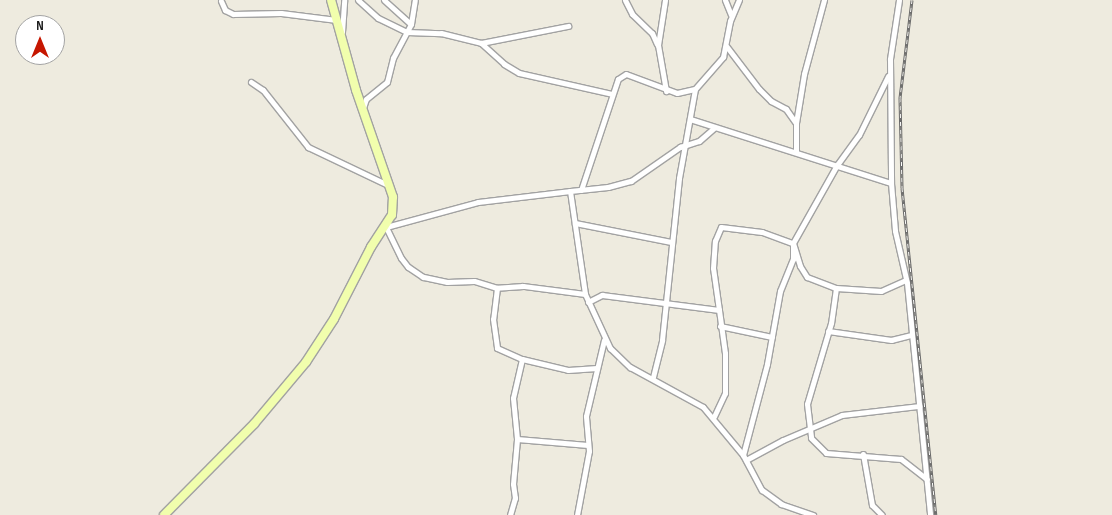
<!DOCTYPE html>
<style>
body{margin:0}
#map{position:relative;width:1112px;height:515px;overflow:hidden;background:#eeebdf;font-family:"Sofia Sans Condensed",sans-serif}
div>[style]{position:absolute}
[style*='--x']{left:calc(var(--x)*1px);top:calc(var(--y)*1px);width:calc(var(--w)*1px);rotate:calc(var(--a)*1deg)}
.roads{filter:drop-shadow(1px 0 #a2a2a2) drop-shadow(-1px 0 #a2a2a2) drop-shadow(0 1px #a2a2a2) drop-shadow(0 -1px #a2a2a2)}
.street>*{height:5px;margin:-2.5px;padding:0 2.5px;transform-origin:2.5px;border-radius:2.5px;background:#fff}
.secondary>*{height:8px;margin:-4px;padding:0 4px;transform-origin:4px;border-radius:4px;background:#f1fead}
.rail>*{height:3px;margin-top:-1.5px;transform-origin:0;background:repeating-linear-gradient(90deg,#fff 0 4px,#696969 0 8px);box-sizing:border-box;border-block:1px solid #696969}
span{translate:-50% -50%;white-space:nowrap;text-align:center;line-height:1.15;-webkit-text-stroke:4px #fff;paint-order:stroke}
.north{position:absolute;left:15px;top:15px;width:50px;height:50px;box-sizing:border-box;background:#fff;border:1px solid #a4a4a4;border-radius:50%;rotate:0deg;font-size:14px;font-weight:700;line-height:20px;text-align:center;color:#1b1b1b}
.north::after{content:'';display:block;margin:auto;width:18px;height:22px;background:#c61600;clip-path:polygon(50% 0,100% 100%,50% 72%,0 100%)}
</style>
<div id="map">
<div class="roads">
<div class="street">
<i style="--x:358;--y:0;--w:27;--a:42"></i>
<i style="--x:378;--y:18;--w:32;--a:26"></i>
<i style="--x:407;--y:32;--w:34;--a:2"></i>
<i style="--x:441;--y:33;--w:41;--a:14"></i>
<i style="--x:481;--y:43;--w:89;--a:-11.1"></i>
<i style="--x:384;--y:0;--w:36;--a:42"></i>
<i style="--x:625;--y:0;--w:16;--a:63"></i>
<i style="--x:632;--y:14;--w:28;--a:44"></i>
<i style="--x:652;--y:33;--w:12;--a:66"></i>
<i style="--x:665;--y:0;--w:46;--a:98.8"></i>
<i style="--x:658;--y:45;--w:47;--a:80.1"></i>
<i style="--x:725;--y:0;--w:16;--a:68"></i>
<i style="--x:899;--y:0;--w:60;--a:98.7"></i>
<i style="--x:890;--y:59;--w:124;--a:89.5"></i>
<i style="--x:891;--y:183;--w:48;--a:85.2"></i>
<i style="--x:895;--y:231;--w:53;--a:77"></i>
<i style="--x:907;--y:283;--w:233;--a:84.3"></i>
<i style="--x:221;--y:1;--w:10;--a:66"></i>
<i style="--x:225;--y:10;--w:9;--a:27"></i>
<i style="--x:233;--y:14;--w:48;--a:-1.2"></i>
<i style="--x:281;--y:13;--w:56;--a:7.1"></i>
<i style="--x:342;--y:32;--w:32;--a:-86"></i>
<i style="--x:481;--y:43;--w:31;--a:42"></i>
<i style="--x:504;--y:64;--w:17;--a:31"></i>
<i style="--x:519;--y:73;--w:95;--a:12.7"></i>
<i style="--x:727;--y:47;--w:53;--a:52.7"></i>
<i style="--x:759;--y:89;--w:17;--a:45"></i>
<i style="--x:771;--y:101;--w:17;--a:28"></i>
<i style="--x:786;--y:109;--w:16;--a:55"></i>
<i style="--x:251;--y:82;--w:14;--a:34"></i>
<i style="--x:263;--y:90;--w:73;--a:51.7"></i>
<i style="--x:308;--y:147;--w:89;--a:25.4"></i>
<i style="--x:363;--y:108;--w:9;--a:-72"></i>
<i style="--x:366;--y:99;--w:27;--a:-39"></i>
<i style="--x:387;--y:82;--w:25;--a:-76"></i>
<i style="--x:393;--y:58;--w:38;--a:-62"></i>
<i style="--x:411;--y:24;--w:24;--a:-81"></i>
<i style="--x:690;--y:119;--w:211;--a:17.7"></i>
<i style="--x:796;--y:151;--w:28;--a:-90"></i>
<i style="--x:796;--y:123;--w:50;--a:-80.7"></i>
<i style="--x:804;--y:74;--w:77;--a:-74.9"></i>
<i style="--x:581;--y:190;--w:117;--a:-71.6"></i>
<i style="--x:618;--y:79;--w:9;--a:-32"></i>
<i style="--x:626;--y:74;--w:54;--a:20.4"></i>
<i style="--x:677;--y:93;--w:18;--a:-13"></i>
<i style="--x:695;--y:89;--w:43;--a:-48.8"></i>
<i style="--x:723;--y:57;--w:37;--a:-79"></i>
<i style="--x:730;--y:21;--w:23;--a:-67"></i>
<i style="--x:570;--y:191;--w:38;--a:-6"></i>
<i style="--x:608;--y:187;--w:24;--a:-15"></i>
<i style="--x:631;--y:181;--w:60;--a:-34.8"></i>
<i style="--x:680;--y:147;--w:20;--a:-18"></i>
<i style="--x:699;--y:141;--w:20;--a:-41"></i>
<i style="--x:575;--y:223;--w:98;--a:11.2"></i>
<i style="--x:497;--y:288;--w:31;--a:97"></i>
<i style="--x:493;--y:319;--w:29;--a:82"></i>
<i style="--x:497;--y:348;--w:27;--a:24"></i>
<i style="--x:522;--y:359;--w:40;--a:103"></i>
<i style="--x:513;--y:398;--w:41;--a:84.4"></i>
<i style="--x:836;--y:288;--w:35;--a:98"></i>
<i style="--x:831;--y:323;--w:84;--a:106.5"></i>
<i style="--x:807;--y:404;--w:34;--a:83"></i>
<i style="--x:811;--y:438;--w:21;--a:45"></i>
<i style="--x:826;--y:453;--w:75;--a:4.6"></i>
<i style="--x:901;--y:459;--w:33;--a:38"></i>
<i style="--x:585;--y:294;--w:63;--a:-172.6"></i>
<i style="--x:523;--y:286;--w:26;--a:176"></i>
<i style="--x:497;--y:288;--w:24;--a:-163"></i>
<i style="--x:474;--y:281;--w:27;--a:178"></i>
<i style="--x:447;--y:282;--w:25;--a:-168"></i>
<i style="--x:423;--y:277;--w:18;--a:-146"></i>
<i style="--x:408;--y:267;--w:11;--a:-128"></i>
<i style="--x:401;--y:258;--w:34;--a:-116"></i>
<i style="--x:386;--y:227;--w:95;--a:-15.2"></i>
<i style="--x:478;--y:202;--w:93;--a:-6.8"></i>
<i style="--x:570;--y:191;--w:104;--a:81.7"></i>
<i style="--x:585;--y:294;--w:60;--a:65.2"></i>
<i style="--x:610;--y:348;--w:28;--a:44"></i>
<i style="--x:630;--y:367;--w:83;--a:28.7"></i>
<i style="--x:703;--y:407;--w:62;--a:50.2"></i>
<i style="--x:743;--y:455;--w:40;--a:62"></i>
<i style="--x:762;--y:490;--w:24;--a:36"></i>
<i style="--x:781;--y:504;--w:34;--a:19"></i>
<i style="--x:588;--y:302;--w:16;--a:-27"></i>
<i style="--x:602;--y:295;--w:118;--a:7.3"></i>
<i style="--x:719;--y:310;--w:43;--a:82.1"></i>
<i style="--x:725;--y:353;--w:40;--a:90"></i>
<i style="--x:725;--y:393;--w:26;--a:115"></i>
<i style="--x:719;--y:310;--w:42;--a:-98.1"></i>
<i style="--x:713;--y:268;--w:27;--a:-86"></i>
<i style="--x:715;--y:241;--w:15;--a:-67"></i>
<i style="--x:721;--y:227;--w:41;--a:7"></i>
<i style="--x:762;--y:232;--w:33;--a:20"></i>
<i style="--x:793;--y:243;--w:24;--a:73"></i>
<i style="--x:800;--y:266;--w:13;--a:58"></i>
<i style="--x:807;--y:277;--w:31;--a:21"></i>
<i style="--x:836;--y:288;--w:45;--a:3.8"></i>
<i style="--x:881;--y:291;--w:27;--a:-24"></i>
<i style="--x:720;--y:326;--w:53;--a:11.9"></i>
<i style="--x:828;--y:331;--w:64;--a:8.1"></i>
<i style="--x:891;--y:340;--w:21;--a:-14"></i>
<i style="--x:522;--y:359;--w:47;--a:13.4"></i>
<i style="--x:568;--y:370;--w:29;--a:-4"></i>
<i style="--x:653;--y:377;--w:38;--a:-76"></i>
<i style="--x:662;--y:340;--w:163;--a:-84"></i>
<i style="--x:679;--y:178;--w:90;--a:-79.8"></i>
<i style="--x:863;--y:454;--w:52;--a:80"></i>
<i style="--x:872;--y:505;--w:14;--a:45"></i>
<i style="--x:743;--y:455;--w:94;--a:-75.2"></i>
<i style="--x:767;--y:364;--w:74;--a:-79.9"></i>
<i style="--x:780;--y:291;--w:35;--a:-68"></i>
<i style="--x:793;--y:259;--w:16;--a:-90"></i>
<i style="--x:793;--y:243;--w:90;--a:-60.6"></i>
<i style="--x:837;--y:165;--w:37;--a:-54"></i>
<i style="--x:859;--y:135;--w:66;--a:-63.8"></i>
<i style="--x:746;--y:460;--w:42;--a:-28.4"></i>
<i style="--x:783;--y:440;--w:64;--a:-23"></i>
<i style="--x:842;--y:415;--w:78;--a:-6.7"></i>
<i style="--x:510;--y:515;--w:18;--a:-74"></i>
<i style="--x:515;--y:498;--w:14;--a:-98"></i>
<i style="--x:513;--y:484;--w:45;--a:-84.9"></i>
<i style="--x:517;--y:439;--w:71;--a:4.8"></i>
<i style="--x:577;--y:515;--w:65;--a:-79.4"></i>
<i style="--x:589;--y:451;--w:35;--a:-95"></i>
<i style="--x:586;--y:416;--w:78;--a:-76.7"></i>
</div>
<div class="secondary">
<i style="--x:164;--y:515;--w:128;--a:-45.3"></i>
<i style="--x:254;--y:424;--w:81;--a:-50"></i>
<i style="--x:306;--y:362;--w:51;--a:-56.9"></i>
<i style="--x:334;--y:319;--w:81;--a:-62.8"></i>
<i style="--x:371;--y:247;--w:38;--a:-57"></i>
<i style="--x:392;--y:215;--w:18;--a:-87"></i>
<i style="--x:393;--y:197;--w:113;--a:-109.1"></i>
<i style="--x:356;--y:90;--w:93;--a:-105.5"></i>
</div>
</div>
<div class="rail">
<i style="--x:912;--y:0;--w:99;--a:97"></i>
<i style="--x:900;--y:98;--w:90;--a:88.7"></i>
<i style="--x:902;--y:188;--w:329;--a:84.1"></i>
</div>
<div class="north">N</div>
</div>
